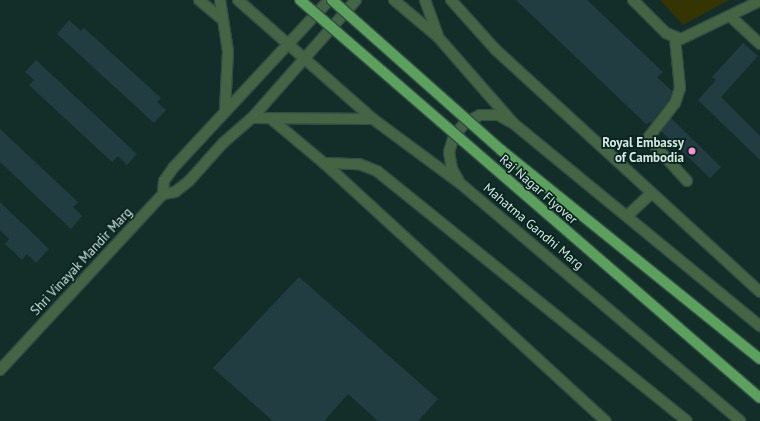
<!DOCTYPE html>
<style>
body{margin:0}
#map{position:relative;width:760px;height:421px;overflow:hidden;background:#132e28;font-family:"PT Sans",sans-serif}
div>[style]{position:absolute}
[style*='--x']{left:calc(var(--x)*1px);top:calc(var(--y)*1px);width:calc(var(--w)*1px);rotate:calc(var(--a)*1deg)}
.green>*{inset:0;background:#343503}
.building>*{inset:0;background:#213d42}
.roads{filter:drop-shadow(1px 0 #324c46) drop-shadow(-1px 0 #324c46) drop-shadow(0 1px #324c46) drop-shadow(0 -1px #324c46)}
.minor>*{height:10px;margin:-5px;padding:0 5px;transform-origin:5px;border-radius:5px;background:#456444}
.tertiary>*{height:10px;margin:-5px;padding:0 5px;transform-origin:5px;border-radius:5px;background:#456444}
.bridges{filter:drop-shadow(1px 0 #324c46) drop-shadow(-1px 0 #324c46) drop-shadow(0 1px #324c46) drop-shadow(0 -1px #324c46)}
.primary-bridge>*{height:10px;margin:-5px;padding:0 5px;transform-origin:5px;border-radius:5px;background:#5ca05d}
.dots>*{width:11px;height:11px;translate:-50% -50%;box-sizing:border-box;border:2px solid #08241e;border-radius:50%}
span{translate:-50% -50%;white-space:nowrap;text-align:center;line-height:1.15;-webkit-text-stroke:3.5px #08241e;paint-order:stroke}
.poi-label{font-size:13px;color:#d7e7e2;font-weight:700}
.right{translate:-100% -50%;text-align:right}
.street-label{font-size:13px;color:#d7e7e2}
</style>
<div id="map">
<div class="green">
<i style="clip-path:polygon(660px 0,729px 0,683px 25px)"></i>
</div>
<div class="building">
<i style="clip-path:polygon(516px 0,587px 0,663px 72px,657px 77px,672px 91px,669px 100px,652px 122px,646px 124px)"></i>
<i style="clip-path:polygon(69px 20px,81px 31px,84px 28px,161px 98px,157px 102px,166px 110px,154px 123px,57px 34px)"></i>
<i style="clip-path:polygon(743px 43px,758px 56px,721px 97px,760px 136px,760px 160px,698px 100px,716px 80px,712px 77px)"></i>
<i style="clip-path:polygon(36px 60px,137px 154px,127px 165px,118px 156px,112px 162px,29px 85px,34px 80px,25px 72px)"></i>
<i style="clip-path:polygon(671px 118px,721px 167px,710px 178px,661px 131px)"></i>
<i style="clip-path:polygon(0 129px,78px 202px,73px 207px,82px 216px,71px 229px,0 162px)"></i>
<i style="clip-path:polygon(0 202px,49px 249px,36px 263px,27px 254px,22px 260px,5px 244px,9px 239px,0 230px)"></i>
<i style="clip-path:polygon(299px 277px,438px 399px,418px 421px,378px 421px,348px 394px,324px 421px,273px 421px,213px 368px)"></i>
</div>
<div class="roads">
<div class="minor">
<i style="--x:199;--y:0;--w:31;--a:40"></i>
<i style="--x:451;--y:0;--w:67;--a:48"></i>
<i style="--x:496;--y:50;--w:358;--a:42.5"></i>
<i style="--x:633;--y:0;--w:47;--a:45"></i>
<i style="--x:666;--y:33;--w:16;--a:22"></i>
<i style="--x:681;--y:39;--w:88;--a:-25.7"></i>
<i style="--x:730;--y:16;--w:41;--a:43"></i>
<i style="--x:675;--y:38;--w:50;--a:84.3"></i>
<i style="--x:680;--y:88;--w:16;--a:108"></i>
<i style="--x:675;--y:103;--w:44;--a:127.6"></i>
<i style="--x:648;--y:138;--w:58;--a:47.8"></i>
<i style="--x:270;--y:118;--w:70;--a:39.8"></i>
<i style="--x:324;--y:163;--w:382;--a:42.5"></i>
<i style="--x:324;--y:163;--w:35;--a:2"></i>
<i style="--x:359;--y:164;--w:19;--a:21"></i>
<i style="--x:377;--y:171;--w:398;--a:38.9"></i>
<i style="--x:627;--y:216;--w:33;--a:-43"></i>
</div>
<div class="tertiary">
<i style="--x:220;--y:0;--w:52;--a:81.1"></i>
<i style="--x:228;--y:51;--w:60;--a:92.9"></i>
<i style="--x:238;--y:0;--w:180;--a:41.4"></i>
<i style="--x:373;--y:119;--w:109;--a:36.5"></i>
<i style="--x:461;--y:184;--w:366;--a:40.3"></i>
<i style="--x:394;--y:0;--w:57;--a:40.1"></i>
<i style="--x:438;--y:37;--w:114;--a:48.9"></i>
<i style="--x:513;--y:123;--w:320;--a:39.4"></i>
<i style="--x:425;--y:0;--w:38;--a:70"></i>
<i style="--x:252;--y:118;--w:121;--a:0.5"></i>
<i style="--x:458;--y:179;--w:12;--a:-121"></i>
<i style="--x:452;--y:169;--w:17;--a:-100"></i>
<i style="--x:449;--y:152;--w:17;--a:-73"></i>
<i style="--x:454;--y:136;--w:17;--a:-50"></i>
<i style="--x:465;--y:123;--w:17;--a:-28"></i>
<i style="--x:480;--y:115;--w:18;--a:0"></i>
<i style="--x:498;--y:115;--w:13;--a:29"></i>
<i style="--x:163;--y:194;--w:13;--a:-86"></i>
<i style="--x:164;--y:181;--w:16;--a:-55"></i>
<i style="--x:173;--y:168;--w:229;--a:-47.1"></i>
<i style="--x:0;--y:370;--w:240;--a:-47.2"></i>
<i style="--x:163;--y:194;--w:12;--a:-9"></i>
<i style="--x:175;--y:192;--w:18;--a:-38"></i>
<i style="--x:189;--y:181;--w:51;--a:-48.2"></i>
<i style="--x:223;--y:143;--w:38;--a:-41"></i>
<i style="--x:252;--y:118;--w:157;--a:-48.6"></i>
</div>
</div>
<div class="bridges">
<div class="primary-bridge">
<i style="--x:300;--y:0;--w:608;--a:40.87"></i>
<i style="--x:332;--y:0;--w:226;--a:41.6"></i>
<i style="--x:501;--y:150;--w:333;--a:38.9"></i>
</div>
</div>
<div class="dots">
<i style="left:692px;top:151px;background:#f690cf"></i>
</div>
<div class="poi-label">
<span class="right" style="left:684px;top:151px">Royal Embassy<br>of Cambodia</span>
</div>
<div class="street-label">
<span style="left:538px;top:190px;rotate:41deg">Raj Nagar Flyover</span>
<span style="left:533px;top:227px;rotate:40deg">Mahatma Gandhi Marg</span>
<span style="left:82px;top:262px;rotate:-47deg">Shri Vinayak Mandir Marg</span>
</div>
</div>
